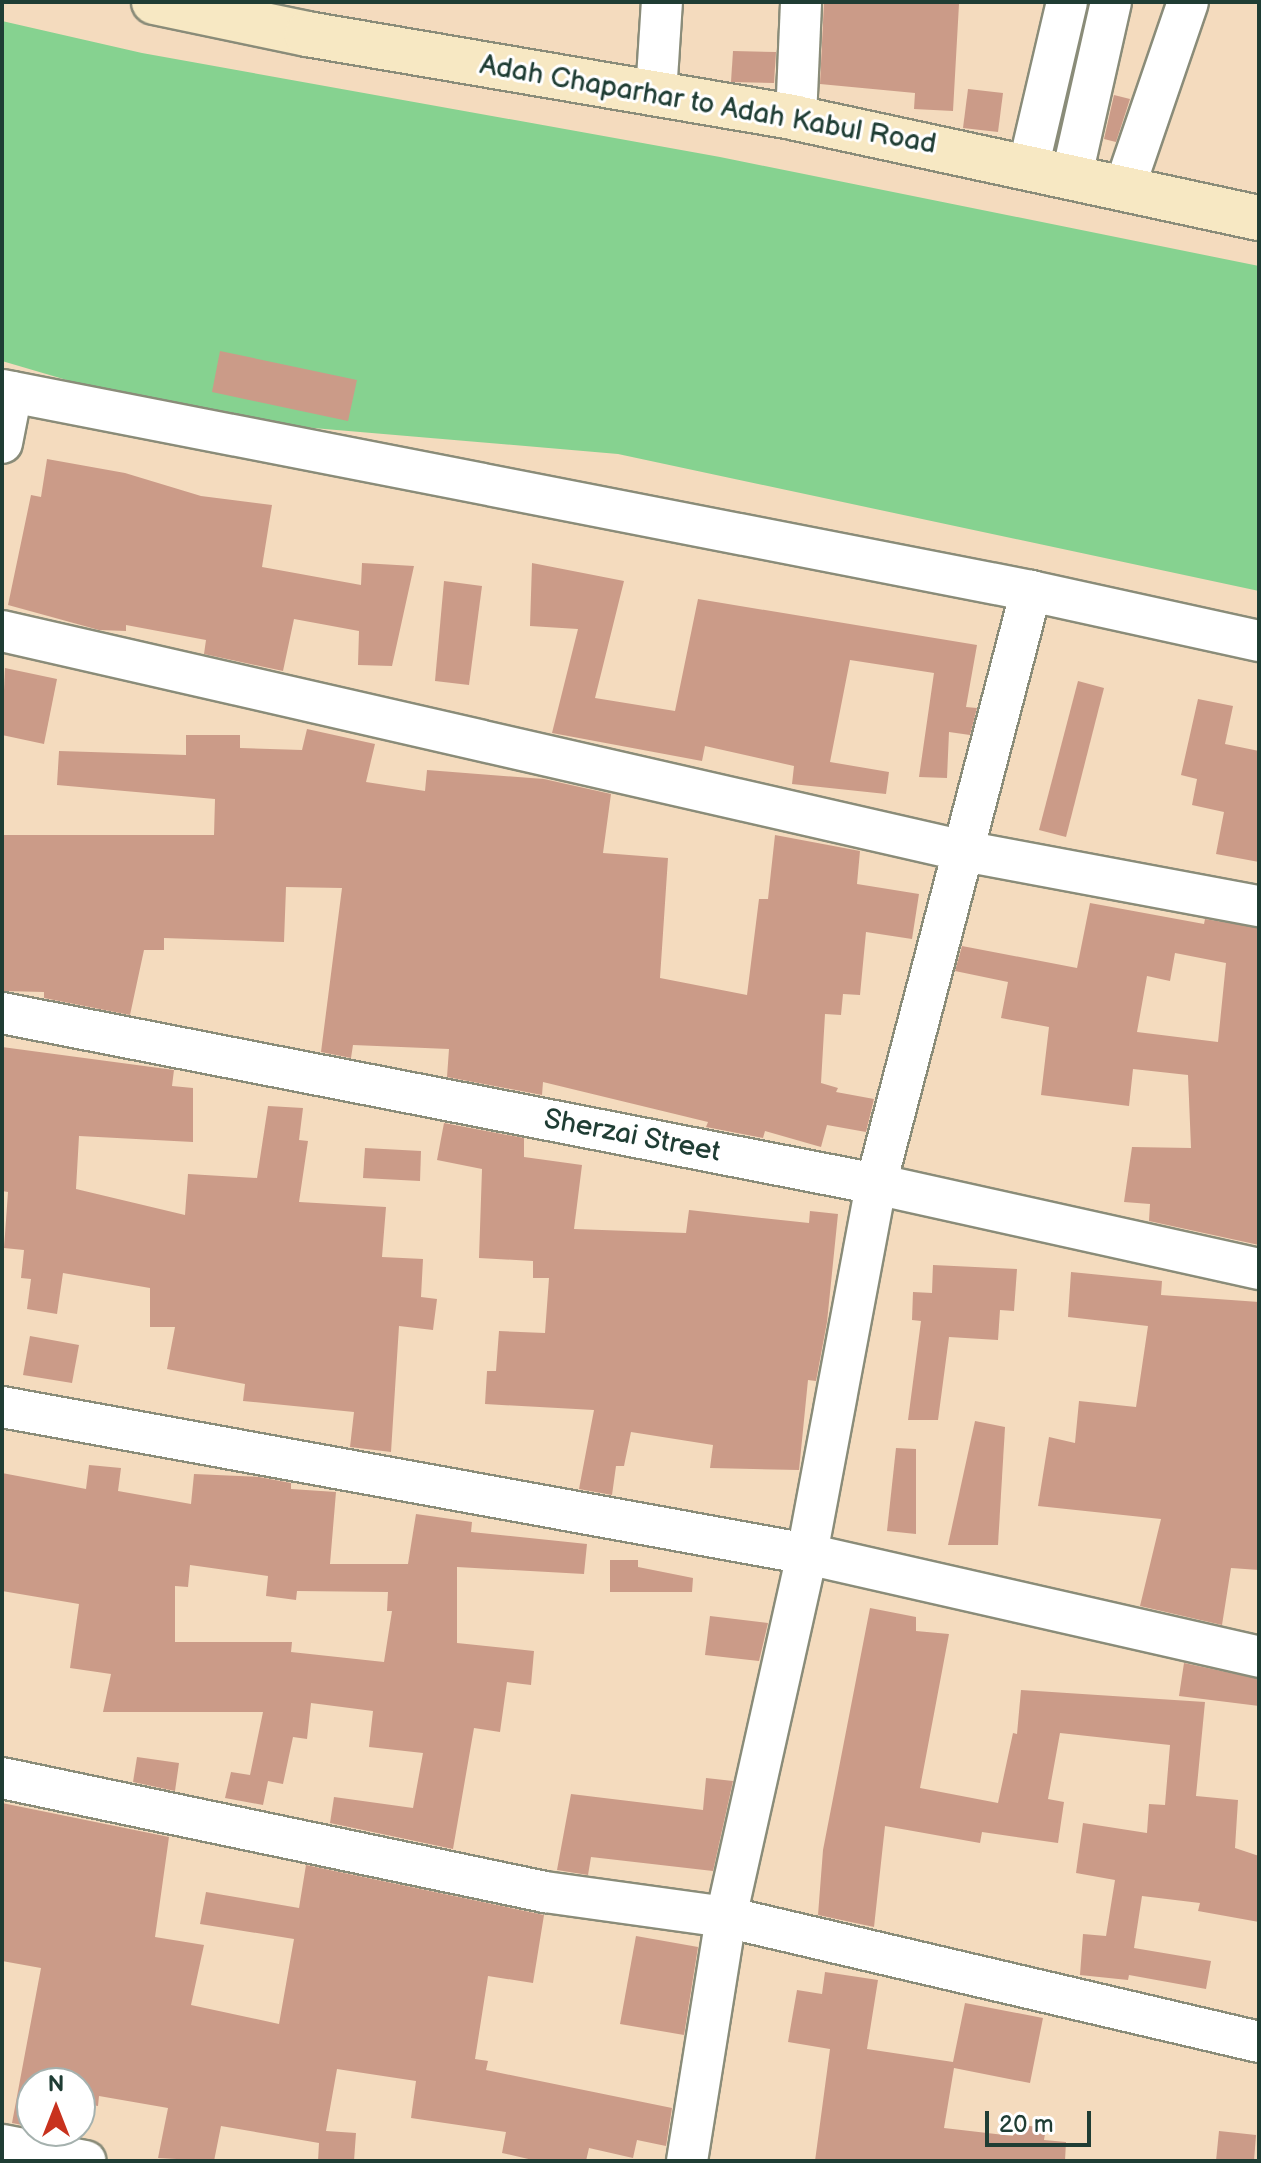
<!DOCTYPE html>
<style>
body{margin:0}
#map{position:relative;width:1261px;height:2163px;overflow:hidden;background:#f4dbbe;font-family:"Balsamiq Sans",sans-serif}
div>[style]{position:absolute}
[style*='--x']{left:calc(var(--x)*1px);top:calc(var(--y)*1px);width:calc(var(--w)*1px);rotate:calc(var(--a)*1deg)}
.green>*{inset:0;background:#86d290}
.building>*{inset:0;background:#cb9b88}
.roads{filter:drop-shadow(2px 0 #8a8c79) drop-shadow(-2px 0 #8a8c79) drop-shadow(0 2px #8a8c79) drop-shadow(0 -2px #8a8c79)}
.street>*{height:40px;margin:-20px;padding:0 20px;transform-origin:20px;border-radius:20px;background:#fff}
.secondary>*{height:44px;margin:-22px;padding:0 22px;transform-origin:22px;border-radius:22px;background:#f7e8c3}
span{translate:-50% -50%;white-space:nowrap;text-align:center;line-height:1.15;-webkit-text-stroke:6px #fff;paint-order:stroke}
.street-label{font-size:28px;color:#1f3d34}
.frame{position:absolute;inset:0;border:4px solid #1f3d34;pointer-events:none}
.north{position:absolute;left:16px;top:2067px;width:80px;height:80px;box-sizing:border-box;background:#fff;border:2px solid #a5b1ae;border-radius:50%;rotate:0deg;font-size:22px;font-weight:700;line-height:32px;text-align:center;color:#1f3d34}
.north::after{content:'';display:block;margin:auto;width:28px;height:36px;background:#c8321e;clip-path:polygon(50% 0,100% 100%,50% 72%,0 100%)}
.scale{position:absolute;left:985px;top:2111px;width:106px;height:36px;box-sizing:border-box;border:4px solid #1f3d34;border-top:0;padding-left:10px;font-size:24px;line-height:28px;white-space:nowrap;color:#1f3d34;-webkit-text-stroke:6px #fff;paint-order:stroke}
</style>
<div id="map">
<div class="green">
<i style="clip-path:polygon(2px 21px,142px 53px,720px 157px,1259px 266px,1259px 591px,618px 454px,313px 428px,162px 408px,2px 361px)"></i>
</div>
<div class="building">
<i style="clip-path:polygon(824px 2px,959px 4px,953px 111px,914px 109px,915px 93px,820px 84px)"></i>
<i style="clip-path:polygon(733px 51px,776px 52px,774px 83px,731px 82px)"></i>
<i style="clip-path:polygon(968px 89px,1003px 93px,998px 132px,963px 128px)"></i>
<i style="clip-path:polygon(1114px 95px,1130px 99px,1116px 142px,1104px 139px)"></i>
<i style="clip-path:polygon(220px 351px,357px 380px,348px 421px,212px 392px)"></i>
<i style="clip-path:polygon(47px 459px,125px 473px,201px 496px,272px 505px,262px 567px,361px 585px,362px 563px,414px 566px,392px 666px,358px 665px,359px 631px,294px 619px,283px 671px,204px 654px,206px 640px,126px 625px,126px 631px,99px 630px,8px 605px,31px 495px,41px 497px)"></i>
<i style="clip-path:polygon(532px 563px,624px 581px,595px 698px,675px 711px,698px 599px,977px 645px,966px 707px,977px 708px,970px 735px,949px 732px,947px 778px,919px 777px,934px 673px,850px 660px,830px 762px,889px 772px,886px 794px,792px 784px,794px 766px,705px 746px,702px 761px,552px 733px,578px 629px,530px 626px)"></i>
<i style="clip-path:polygon(444px 581px,482px 586px,469px 685px,435px 681px)"></i>
<i style="clip-path:polygon(5px 668px,57px 679px,44px 744px,2px 735px)"></i>
<i style="clip-path:polygon(1078px 681px,1104px 688px,1066px 837px,1039px 830px)"></i>
<i style="clip-path:polygon(1198px 699px,1233px 706px,1225px 744px,1259px 751px,1259px 862px,1216px 854px,1224px 812px,1192px 805px,1197px 779px,1181px 775px)"></i>
<i style="clip-path:polygon(307px 729px,375px 744px,366px 782px,425px 791px,427px 770px,544px 779px,611px 794px,603px 853px,668px 858px,660px 978px,747px 995px,759px 899px,768px 899px,775px 835px,860px 851px,857px 884px,919px 894px,912px 939px,866px 932px,860px 995px,843px 994px,841px 1015px,825px 1014px,821px 1083px,838px 1088px,836px 1092px,874px 1099px,866px 1132px,827px 1125px,821px 1147px,765px 1131px,763px 1138px,706px 1127px,708px 1122px,543px 1082px,542px 1095px,447px 1077px,449px 1049px,353px 1045px,351px 1058px,321px 1052px,342px 888px,286px 887px,284px 942px,164px 938px,164px 950px,144px 950px,130px 1015px,44px 998px,44px 992px,4px 991px,2px 835px,214px 835px,215px 799px,57px 785px,59px 751px,186px 755px,186px 735px,240px 735px,240px 748px,302px 750px)"></i>
<i style="clip-path:polygon(evenodd,1090px 903px,1204px 924px,1205px 919px,1259px 928px,1259px 1245px,1149px 1221px,1150px 1204px,1124px 1202px,1132px 1147px,1191px 1148px,1188px 1075px,1133px 1069px,1129px 1106px,1041px 1095px,1049px 1027px,1001px 1018px,1008px 982px,955px 971px,962px 946px,1077px 968px,1090px 903px,1175px 953px,1226px 963px,1218px 1042px,1137px 1032px,1147px 976px,1170px 981px,1175px 953px)"></i>
<i style="clip-path:polygon(2px 1047px,174px 1070px,172px 1086px,193px 1088px,193px 1142px,79px 1136px,76px 1189px,185px 1215px,188px 1174px,257px 1178px,268px 1106px,303px 1108px,299px 1140px,308px 1141px,299px 1202px,386px 1207px,382px 1257px,423px 1259px,421px 1297px,437px 1299px,433px 1330px,399px 1326px,391px 1452px,350px 1447px,354px 1412px,243px 1401px,245px 1384px,167px 1369px,175px 1327px,150px 1327px,150px 1288px,63px 1273px,57px 1314px,27px 1309px,31px 1279px,21px 1278px,24px 1250px,4px 1248px,8px 1192px,2px 1191px)"></i>
<i style="clip-path:polygon(444px 1123px,524px 1138px,524px 1157px,582px 1165px,574px 1229px,686px 1233px,689px 1210px,809px 1223px,810px 1211px,838px 1214px,827px 1322px,816px 1381px,808px 1380px,799px 1470px,710px 1468px,713px 1445px,631px 1432px,624px 1466px,616px 1466px,612px 1495px,579px 1489px,594px 1410px,485px 1404px,487px 1371px,496px 1371px,499px 1331px,545px 1333px,549px 1278px,533px 1278px,533px 1261px,479px 1258px,482px 1169px,437px 1160px)"></i>
<i style="clip-path:polygon(365px 1148px,421px 1151px,420px 1181px,363px 1178px)"></i>
<i style="clip-path:polygon(933px 1265px,1017px 1269px,1014px 1311px,1000px 1310px,998px 1340px,949px 1337px,938px 1420px,908px 1420px,921px 1321px,912px 1320px,913px 1292px,932px 1293px)"></i>
<i style="clip-path:polygon(1071px 1272px,1162px 1281px,1161px 1295px,1259px 1302px,1259px 1570px,1231px 1568px,1222px 1625px,1140px 1606px,1161px 1519px,1038px 1506px,1049px 1437px,1075px 1443px,1079px 1401px,1136px 1407px,1148px 1326px,1068px 1317px)"></i>
<i style="clip-path:polygon(30px 1336px,79px 1345px,72px 1383px,23px 1375px)"></i>
<i style="clip-path:polygon(975px 1421px,1005px 1427px,998px 1545px,948px 1545px)"></i>
<i style="clip-path:polygon(896px 1448px,916px 1449px,916px 1534px,887px 1531px)"></i>
<i style="clip-path:polygon(evenodd,89px 1465px,121px 1468px,118px 1491px,191px 1504px,194px 1474px,259px 1477px,291px 1483px,291px 1489px,336px 1492px,330px 1564px,408px 1564px,416px 1514px,472px 1522px,471px 1532px,587px 1544px,584px 1574px,457px 1567px,457px 1643px,534px 1651px,531px 1685px,507px 1682px,500px 1732px,474px 1728px,453px 1849px,330px 1823px,334px 1797px,413px 1808px,423px 1753px,369px 1747px,373px 1711px,311px 1703px,307px 1739px,293px 1737px,283px 1784px,268px 1781px,263px 1805px,225px 1798px,231px 1772px,250px 1775px,263px 1712px,103px 1712px,111px 1674px,70px 1668px,79px 1604px,2px 1591px,2px 1473px,86px 1489px,89px 1465px,190px 1565px,268px 1576px,266px 1596px,296px 1600px,297px 1591px,388px 1592px,387px 1611px,392px 1611px,384px 1662px,291px 1652px,292px 1642px,175px 1642px,175px 1586px,188px 1587px,190px 1565px)"></i>
<i style="clip-path:polygon(610px 1560px,638px 1560px,638px 1567px,693px 1578px,692px 1592px,610px 1592px)"></i>
<i style="clip-path:polygon(870px 1608px,916px 1617px,916px 1631px,949px 1634px,920px 1788px,998px 1803px,1013px 1733px,1017px 1734px,1021px 1690px,1205px 1702px,1196px 1796px,1238px 1800px,1235px 1848px,1259px 1856px,1259px 1922px,1198px 1911px,1200px 1903px,1142px 1896px,1134px 1948px,1211px 1961px,1206px 1989px,1129px 1975px,1128px 1980px,1080px 1975px,1083px 1934px,1106px 1936px,1115px 1880px,1076px 1873px,1083px 1823px,1147px 1833px,1149px 1804px,1165px 1805px,1170px 1745px,1060px 1733px,1048px 1799px,1064px 1802px,1058px 1843px,982px 1832px,980px 1843px,885px 1826px,874px 1927px,818px 1915px,823px 1850px)"></i>
<i style="clip-path:polygon(710px 1616px,768px 1623px,759px 1661px,705px 1655px)"></i>
<i style="clip-path:polygon(1184px 1663px,1259px 1679px,1259px 1706px,1179px 1696px)"></i>
<i style="clip-path:polygon(137px 1757px,179px 1763px,175px 1791px,133px 1782px)"></i>
<i style="clip-path:polygon(706px 1778px,733px 1781px,713px 1871px,591px 1857px,588px 1875px,557px 1870px,571px 1794px,703px 1810px)"></i>
<i style="clip-path:polygon(2px 1803px,169px 1837px,155px 1937px,204px 1945px,191px 2005px,279px 2024px,294px 1939px,200px 1924px,206px 1892px,299px 1908px,306px 1865px,544px 1915px,533px 1983px,488px 1976px,475px 2059px,488px 2061px,486px 2070px,672px 2108px,666px 2146px,637px 2140px,633px 2158px,589px 2148px,586px 2161px,537px 2161px,502px 2153px,506px 2132px,411px 2118px,416px 2081px,337px 2069px,326px 2131px,356px 2133px,354px 2161px,318px 2161px,319px 2143px,221px 2126px,214px 2161px,158px 2158px,168px 2108px,99px 2096px,98px 2106px,80px 2103px,80px 2083px,32px 2083px,32px 2127px,12px 2123px,41px 1968px,2px 1961px)"></i>
<i style="clip-path:polygon(636px 1936px,698px 1947px,684px 2035px,620px 2024px)"></i>
<i style="clip-path:polygon(825px 1972px,878px 1980px,867px 2049px,953px 2062px,965px 2003px,1043px 2018px,1030px 2083px,954px 2068px,944px 2128px,1013px 2136px,1015px 2124px,1046px 2128px,1044px 2140px,1066px 2142px,1065px 2161px,815px 2161px,830px 2049px,788px 2042px,797px 1990px,822px 1994px)"></i>
<i style="clip-path:polygon(1219px 2131px,1256px 2135px,1254px 2161px,1216px 2161px)"></i>
</div>
<div class="roads">
<div class="street">
<i style="--x:656;--y:94;--w:92;--a:-86.3"></i>
<i style="--x:796;--y:118;--w:116;--a:-87.5"></i>
<i style="--x:1029;--y:164;--w:166;--a:-76.8"></i>
<i style="--x:1072;--y:175;--w:177;--a:-77.3"></i>
<i style="--x:1125;--y:186;--w:194;--a:-71.1"></i>
<i style="--x:2;--y:390;--w:1048;--a:11.05"></i>
<i style="--x:1031;--y:591;--w:233;--a:12.4"></i>
<i style="--x:2;--y:443;--w:52;--a:-78.9"></i>
<i style="--x:2;--y:631;--w:987;--a:12.88"></i>
<i style="--x:964;--y:851;--w:300;--a:10.6"></i>
<i style="--x:2;--y:1013;--w:891;--a:11.07"></i>
<i style="--x:876;--y:1184;--w:392;--a:12.5"></i>
<i style="--x:2;--y:1407;--w:818;--a:10.35"></i>
<i style="--x:807;--y:1554;--w:464;--a:12.8"></i>
<i style="--x:2;--y:1778;--w:555;--a:11.86"></i>
<i style="--x:545;--y:1892;--w:183;--a:7.9"></i>
<i style="--x:726;--y:1917;--w:547;--a:13.2"></i>
<i style="--x:2;--y:2145;--w:85;--a:10.9"></i>
<i style="--x:687;--y:2161;--w:247;--a:-80.9"></i>
<i style="--x:726;--y:1917;--w:372;--a:-77.4"></i>
<i style="--x:807;--y:1554;--w:376;--a:-79.4"></i>
<i style="--x:876;--y:1184;--w:613;--a:-75.35"></i>
</div>
<div class="secondary">
<i style="--x:154;--y:2;--w:156;--a:11.8"></i>
<i style="--x:307;--y:34;--w:496;--a:9.7"></i>
<i style="--x:796;--y:118;--w:474;--a:12.2"></i>
</div>
</div>
<div class="street-label">
<span style="left:708px;top:105px;rotate:10deg">Adah Chaparhar to Adah Kabul Road</span>
<span style="left:632px;top:1136px;rotate:11deg">Sherzai Street</span>
</div>
<div class="frame"></div>
<div class="north">N</div>
<div class="scale">20 m</div>
</div>
